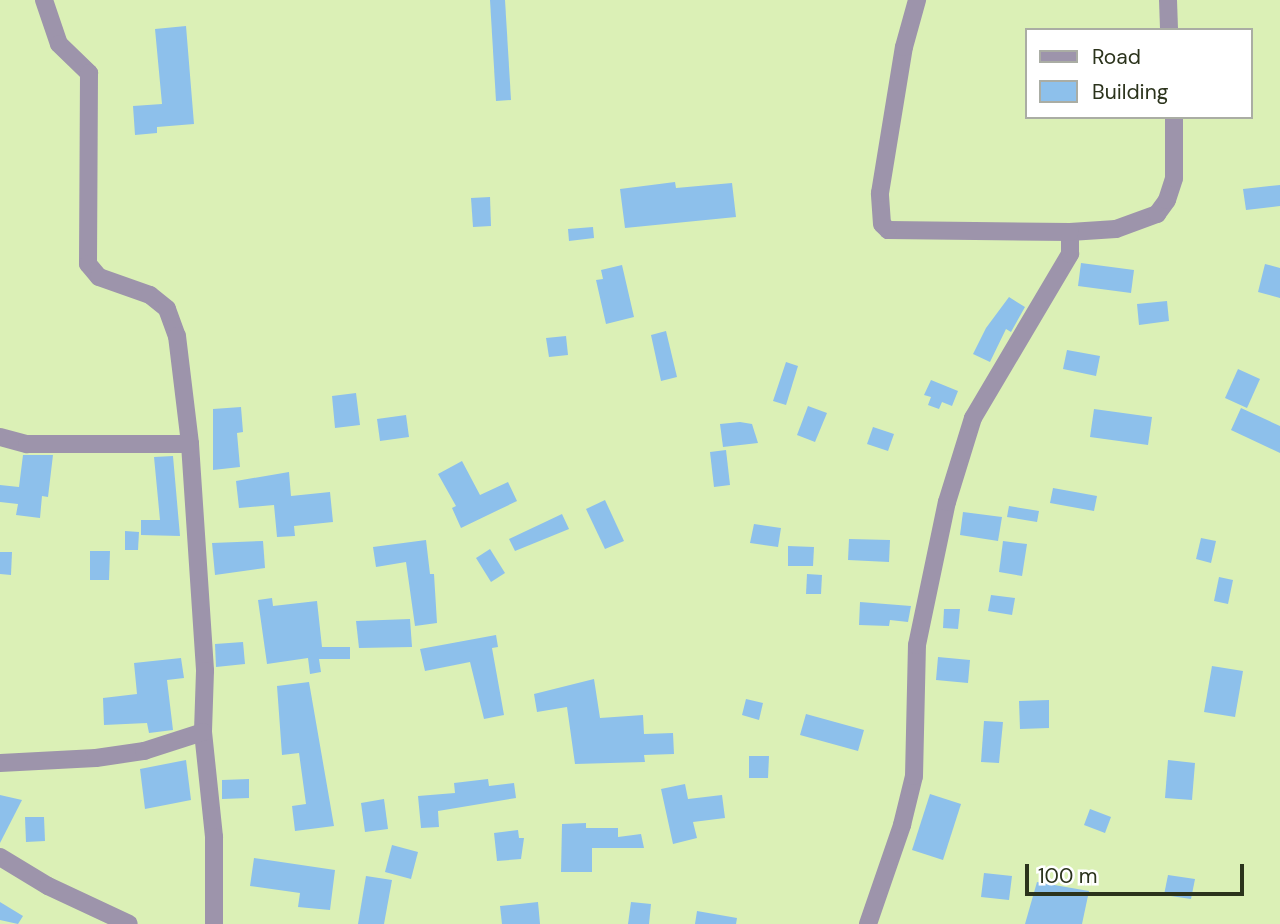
<!DOCTYPE html>
<style>
body{margin:0}
#map{position:relative;width:1280px;height:924px;overflow:hidden;background:#dbf0b6;font-family:"DM Sans",sans-serif}
div>[style]{position:absolute}
[style*='--x']{left:calc(var(--x)*1px);top:calc(var(--y)*1px);width:calc(var(--w)*1px);rotate:calc(var(--a)*1deg)}
.building>*{inset:0;background:#8dc0eb}
.minor>*{height:18px;margin:-9px;padding:0 9px;transform-origin:9px;border-radius:9px;background:#9d94ab}
span{translate:-50% -50%;white-space:nowrap;text-align:center;line-height:1.15;-webkit-text-stroke:7px #fff;paint-order:stroke}
.legend{position:absolute;left:1025px;top:28px;width:228px;height:91px;box-sizing:border-box;background:#fff;border:2px solid #aaada4;margin:0;padding:9px 12px;list-style:none;font-size:21px;color:#2b331c}
.legend li{display:flex;align-items:center;gap:14px;height:35px}
.legend b{width:35px;border:2px solid #aaada4}
.scale{position:absolute;left:1025px;top:864px;width:219px;height:32px;box-sizing:border-box;border:4px solid #2b331c;border-top:0;padding-left:9px;font-size:21px;line-height:24px;white-space:nowrap;color:#2b331c;-webkit-text-stroke:5px #fff;paint-order:stroke}
</style>
<div id="map">
<div class="building">
<i style="clip-path:polygon(490px 0,505px 0,511px 100px,496px 101px)"></i>
<i style="clip-path:polygon(186px 26px,194px 124px,157px 127px,157px 133px,135px 135px,133px 106px,162px 104px,155px 29px)"></i>
<i style="clip-path:polygon(675px 182px,676px 188px,732px 183px,736px 217px,625px 228px,620px 189px)"></i>
<i style="clip-path:polygon(1280px 185px,1280px 206px,1246px 210px,1243px 189px)"></i>
<i style="clip-path:polygon(490px 197px,491px 226px,473px 227px,471px 198px)"></i>
<i style="clip-path:polygon(593px 227px,594px 238px,569px 241px,568px 229px)"></i>
<i style="clip-path:polygon(1081px 263px,1134px 270px,1131px 293px,1078px 286px)"></i>
<i style="clip-path:polygon(1265px 264px,1280px 268px,1280px 298px,1258px 292px)"></i>
<i style="clip-path:polygon(622px 265px,634px 317px,606px 324px,596px 280px,603px 279px,601px 270px)"></i>
<i style="clip-path:polygon(1009px 297px,1025px 307px,1011px 332px,1006px 329px,990px 362px,973px 354px,986px 328px)"></i>
<i style="clip-path:polygon(1167px 301px,1169px 321px,1139px 325px,1137px 304px)"></i>
<i style="clip-path:polygon(666px 331px,677px 377px,661px 381px,651px 335px)"></i>
<i style="clip-path:polygon(566px 336px,568px 355px,549px 357px,546px 338px)"></i>
<i style="clip-path:polygon(1067px 350px,1100px 356px,1096px 376px,1063px 369px)"></i>
<i style="clip-path:polygon(786px 362px,798px 366px,786px 405px,773px 401px)"></i>
<i style="clip-path:polygon(1238px 369px,1260px 379px,1247px 408px,1225px 398px)"></i>
<i style="clip-path:polygon(931px 380px,958px 391px,952px 406px,942px 402px,939px 409px,928px 405px,931px 397px,924px 395px)"></i>
<i style="clip-path:polygon(356px 393px,360px 425px,335px 428px,332px 396px)"></i>
<i style="clip-path:polygon(808px 406px,827px 413px,815px 442px,797px 435px)"></i>
<i style="clip-path:polygon(241px 407px,243px 432px,237px 433px,240px 467px,213px 470px,213px 409px)"></i>
<i style="clip-path:polygon(1241px 408px,1280px 426px,1280px 453px,1231px 430px)"></i>
<i style="clip-path:polygon(1094px 409px,1152px 417px,1148px 445px,1090px 437px)"></i>
<i style="clip-path:polygon(406px 415px,409px 437px,380px 441px,377px 419px)"></i>
<i style="clip-path:polygon(740px 422px,752px 424px,758px 443px,723px 447px,720px 424px)"></i>
<i style="clip-path:polygon(873px 427px,894px 434px,888px 451px,867px 444px)"></i>
<i style="clip-path:polygon(726px 450px,730px 485px,714px 487px,710px 452px)"></i>
<i style="clip-path:polygon(23px 455px,53px 455px,48px 497px,42px 496px,40px 518px,16px 515px,18px 504px,0 502px,0 485px,19px 487px)"></i>
<i style="clip-path:polygon(173px 456px,180px 536px,141px 535px,141px 520px,160px 520px,154px 457px)"></i>
<i style="clip-path:polygon(462px 461px,480px 495px,508px 482px,517px 501px,461px 528px,452px 508px,456px 506px,438px 474px)"></i>
<i style="clip-path:polygon(289px 472px,291px 496px,330px 492px,333px 522px,294px 526px,295px 536px,277px 537px,274px 505px,239px 508px,236px 481px)"></i>
<i style="clip-path:polygon(1053px 488px,1097px 496px,1094px 511px,1050px 503px)"></i>
<i style="clip-path:polygon(605px 500px,624px 541px,605px 549px,586px 509px)"></i>
<i style="clip-path:polygon(1009px 506px,1039px 511px,1037px 522px,1007px 517px)"></i>
<i style="clip-path:polygon(963px 512px,1002px 517px,998px 541px,960px 535px)"></i>
<i style="clip-path:polygon(562px 514px,569px 529px,515px 551px,509px 539px)"></i>
<i style="clip-path:polygon(754px 524px,781px 528px,778px 547px,750px 543px)"></i>
<i style="clip-path:polygon(125px 531px,139px 532px,138px 550px,125px 550px)"></i>
<i style="clip-path:polygon(1201px 538px,1216px 541px,1211px 563px,1196px 559px)"></i>
<i style="clip-path:polygon(849px 539px,890px 540px,889px 562px,848px 560px)"></i>
<i style="clip-path:polygon(426px 540px,430px 574px,434px 574px,437px 623px,415px 626px,406px 562px,376px 567px,373px 547px)"></i>
<i style="clip-path:polygon(263px 541px,265px 568px,215px 575px,212px 543px)"></i>
<i style="clip-path:polygon(1003px 541px,1027px 544px,1022px 576px,999px 572px)"></i>
<i style="clip-path:polygon(788px 546px,814px 547px,813px 566px,788px 566px)"></i>
<i style="clip-path:polygon(490px 549px,505px 573px,491px 582px,476px 558px)"></i>
<i style="clip-path:polygon(90px 551px,110px 551px,109px 580px,90px 580px)"></i>
<i style="clip-path:polygon(0 552px,12px 552px,11px 575px,0 574px)"></i>
<i style="clip-path:polygon(807px 574px,822px 575px,821px 594px,806px 594px)"></i>
<i style="clip-path:polygon(1219px 577px,1233px 580px,1228px 604px,1214px 601px)"></i>
<i style="clip-path:polygon(991px 595px,1015px 598px,1012px 615px,988px 611px)"></i>
<i style="clip-path:polygon(272px 598px,273px 606px,317px 601px,322px 647px,350px 647px,350px 659px,319px 659px,321px 672px,310px 674px,308px 658px,267px 664px,258px 600px)"></i>
<i style="clip-path:polygon(860px 602px,911px 606px,908px 622px,890px 620px,889px 626px,859px 625px)"></i>
<i style="clip-path:polygon(944px 609px,960px 609px,958px 629px,943px 628px)"></i>
<i style="clip-path:polygon(410px 619px,412px 647px,359px 648px,356px 621px)"></i>
<i style="clip-path:polygon(496px 635px,498px 647px,492px 648px,504px 715px,484px 719px,470px 662px,425px 671px,420px 649px)"></i>
<i style="clip-path:polygon(243px 642px,245px 664px,216px 667px,215px 644px)"></i>
<i style="clip-path:polygon(938px 657px,970px 660px,968px 683px,936px 680px)"></i>
<i style="clip-path:polygon(181px 658px,184px 678px,167px 680px,173px 730px,149px 733px,147px 723px,104px 725px,103px 698px,137px 694px,134px 663px)"></i>
<i style="clip-path:polygon(1212px 666px,1243px 671px,1235px 717px,1204px 712px)"></i>
<i style="clip-path:polygon(594px 679px,600px 718px,643px 715px,644px 734px,673px 733px,674px 754px,644px 755px,645px 762px,575px 764px,567px 707px,537px 712px,534px 694px)"></i>
<i style="clip-path:polygon(309px 682px,334px 826px,295px 831px,292px 806px,306px 804px,299px 753px,282px 755px,277px 686px)"></i>
<i style="clip-path:polygon(746px 699px,763px 703px,759px 720px,742px 715px)"></i>
<i style="clip-path:polygon(1049px 700px,1049px 728px,1020px 729px,1019px 701px)"></i>
<i style="clip-path:polygon(806px 714px,864px 730px,858px 751px,800px 735px)"></i>
<i style="clip-path:polygon(984px 721px,1003px 722px,999px 763px,981px 762px)"></i>
<i style="clip-path:polygon(749px 756px,769px 756px,768px 778px,749px 778px)"></i>
<i style="clip-path:polygon(186px 760px,191px 800px,145px 809px,140px 769px)"></i>
<i style="clip-path:polygon(1168px 760px,1195px 763px,1192px 800px,1165px 798px)"></i>
<i style="clip-path:polygon(249px 779px,249px 798px,222px 799px,222px 780px)"></i>
<i style="clip-path:polygon(488px 779px,489px 786px,514px 783px,516px 798px,438px 811px,439px 827px,421px 828px,418px 796px,455px 793px,454px 783px)"></i>
<i style="clip-path:polygon(685px 784px,688px 799px,722px 795px,725px 818px,693px 822px,697px 838px,673px 844px,661px 789px)"></i>
<i style="clip-path:polygon(930px 794px,961px 804px,943px 860px,912px 850px)"></i>
<i style="clip-path:polygon(0 795px,22px 800px,0 843px)"></i>
<i style="clip-path:polygon(384px 799px,388px 829px,365px 832px,361px 803px)"></i>
<i style="clip-path:polygon(1090px 809px,1111px 817px,1105px 833px,1084px 825px)"></i>
<i style="clip-path:polygon(25px 817px,44px 817px,45px 841px,26px 842px)"></i>
<i style="clip-path:polygon(586px 823px,586px 828px,618px 828px,618px 837px,641px 834px,644px 848px,592px 848px,592px 872px,561px 872px,562px 824px)"></i>
<i style="clip-path:polygon(518px 830px,519px 838px,524px 838px,521px 859px,497px 861px,494px 833px)"></i>
<i style="clip-path:polygon(392px 845px,418px 852px,411px 879px,385px 872px)"></i>
<i style="clip-path:polygon(254px 858px,335px 870px,330px 910px,298px 907px,300px 893px,250px 886px)"></i>
<i style="clip-path:polygon(984px 873px,1012px 876px,1009px 900px,981px 897px)"></i>
<i style="clip-path:polygon(1168px 875px,1195px 879px,1191px 899px,1164px 895px)"></i>
<i style="clip-path:polygon(366px 876px,392px 880px,384px 924px,358px 924px)"></i>
<i style="clip-path:polygon(1037px 882px,1089px 891px,1082px 924px,1025px 924px)"></i>
<i style="clip-path:polygon(0 902px,23px 916px,18px 924px,0 920px)"></i>
<i style="clip-path:polygon(538px 902px,540px 924px,502px 924px,500px 906px)"></i>
<i style="clip-path:polygon(631px 902px,651px 904px,649px 924px,628px 924px)"></i>
<i style="clip-path:polygon(697px 911px,737px 918px,736px 924px,695px 924px)"></i>
</div>
<div class="minor">
<i style="--x:44;--y:0;--w:46;--a:71.2"></i>
<i style="--x:59;--y:44;--w:42;--a:44"></i>
<i style="--x:89;--y:73;--w:191;--a:90.3"></i>
<i style="--x:88;--y:264;--w:17;--a:50"></i>
<i style="--x:99;--y:277;--w:54;--a:19.4"></i>
<i style="--x:150;--y:295;--w:22;--a:39"></i>
<i style="--x:167;--y:309;--w:29;--a:70"></i>
<i style="--x:177;--y:336;--w:109;--a:83.1"></i>
<i style="--x:190;--y:444;--w:227;--a:86.2"></i>
<i style="--x:205;--y:671;--w:61;--a:91.9"></i>
<i style="--x:203;--y:732;--w:106;--a:84"></i>
<i style="--x:214;--y:837;--w:87;--a:90"></i>
<i style="--x:1168;--y:0;--w:30;--a:88"></i>
<i style="--x:1070;--y:232;--w:46;--a:-3.7"></i>
<i style="--x:1116;--y:229;--w:44;--a:-20.1"></i>
<i style="--x:1157;--y:214;--w:17;--a:-54"></i>
<i style="--x:1167;--y:200;--w:23;--a:-72"></i>
<i style="--x:1174;--y:178;--w:61;--a:-90"></i>
<i style="--x:0;--y:437;--w:28;--a:15"></i>
<i style="--x:27;--y:444;--w:163;--a:0"></i>
<i style="--x:0;--y:763;--w:96;--a:-3"></i>
<i style="--x:96;--y:758;--w:49;--a:-8.3"></i>
<i style="--x:144;--y:751;--w:62;--a:-17.9"></i>
<i style="--x:0;--y:857;--w:56;--a:31.1"></i>
<i style="--x:48;--y:886;--w:89;--a:25.1"></i>
<i style="--x:868;--y:924;--w:105;--a:-71"></i>
<i style="--x:902;--y:825;--w:50;--a:-76.2"></i>
<i style="--x:914;--y:776;--w:131;--a:-88.7"></i>
<i style="--x:917;--y:645;--w:146;--a:-78.2"></i>
<i style="--x:947;--y:502;--w:88;--a:-72.8"></i>
<i style="--x:973;--y:418;--w:191;--a:-59.4"></i>
<i style="--x:1070;--y:254;--w:22;--a:-90"></i>
<i style="--x:1070;--y:232;--w:182;--a:-179.4"></i>
<i style="--x:888;--y:230;--w:8;--a:-135"></i>
<i style="--x:882;--y:224;--w:31;--a:-94"></i>
<i style="--x:880;--y:193;--w:148;--a:-80.7"></i>
<i style="--x:904;--y:47;--w:49;--a:-74.5"></i>
</div>
<ul class="legend">
<li><b style="height:9px;background:#9d94ab"></b>Road</li>
<li><b style="height:19px;background:#8dc0eb"></b>Building</li>
</ul>
<div class="scale">100 m</div>
</div>
